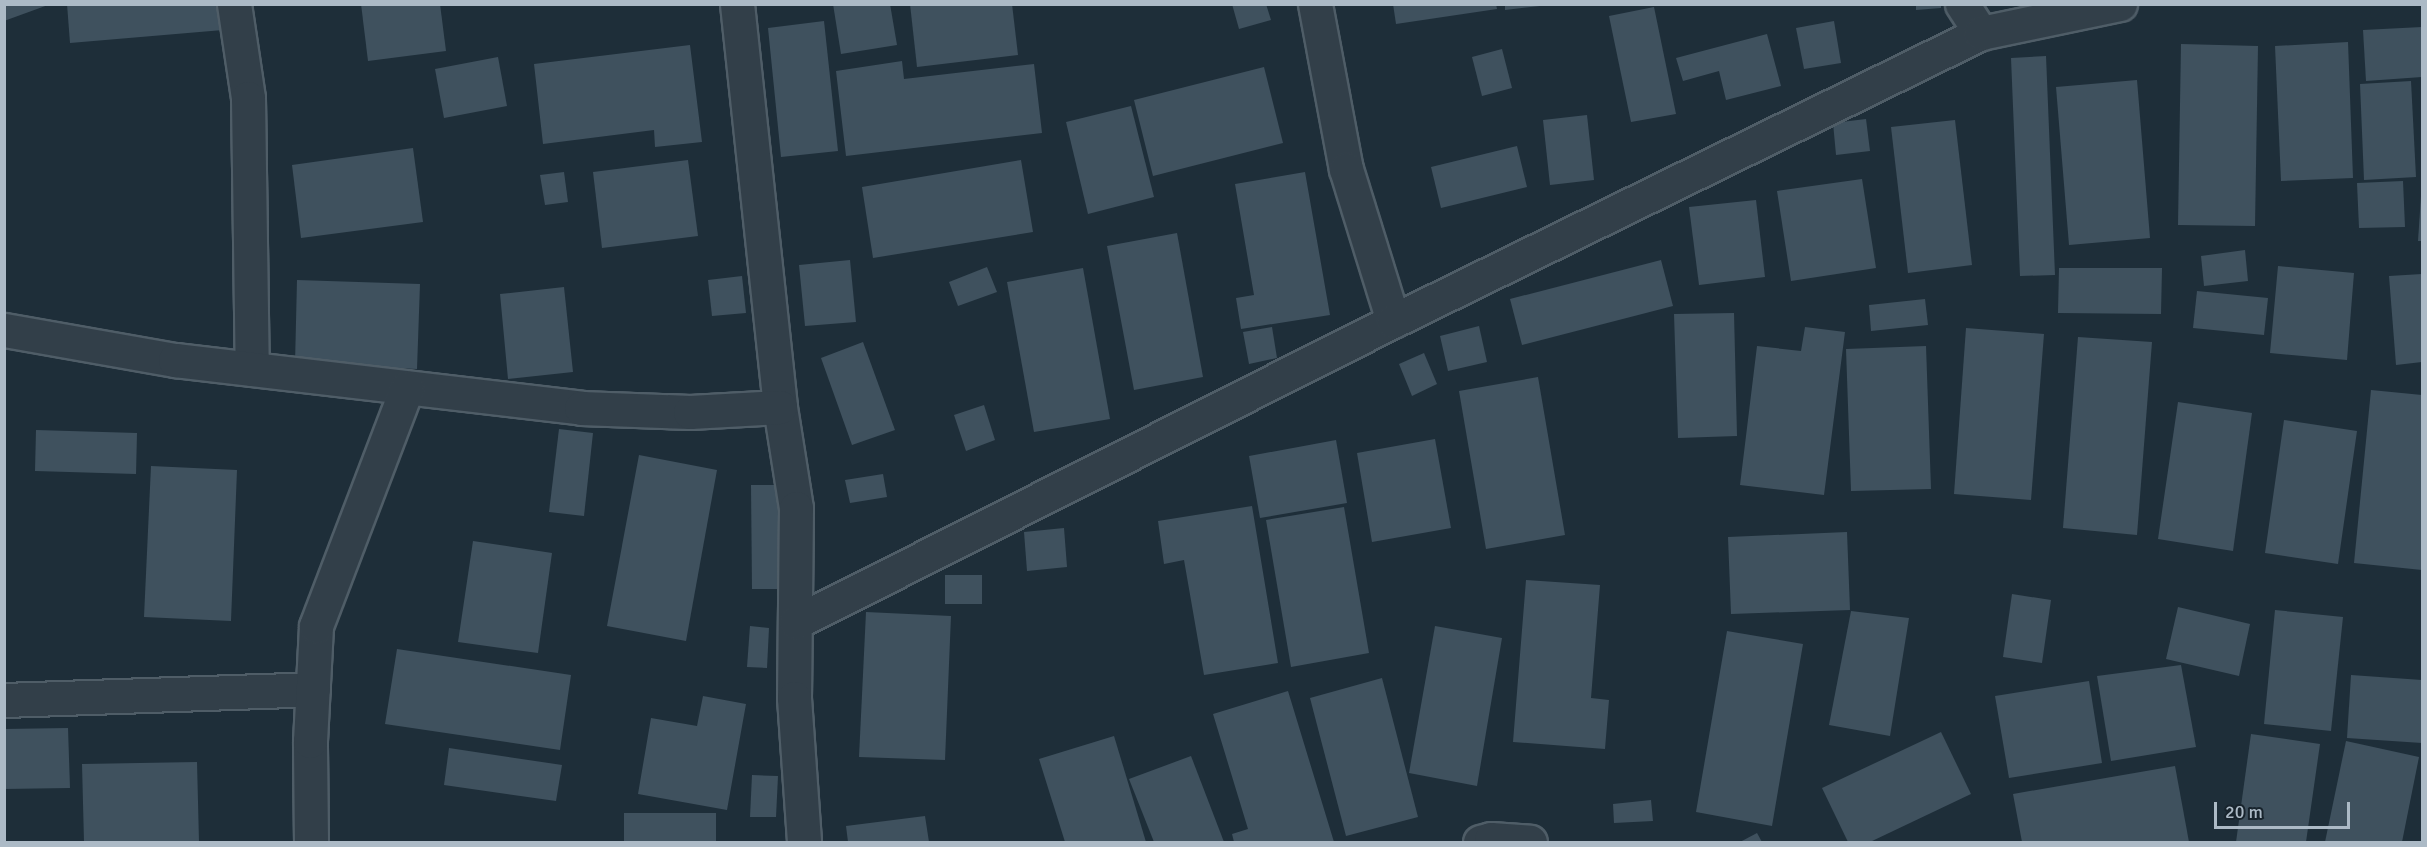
<!DOCTYPE html>
<style>
body{margin:0}
#map{position:relative;width:2427px;height:847px;overflow:hidden;background:#1e2e39;font-family:Signika,sans-serif}
div>[style]{position:absolute}
[style*='--x']{left:calc(var(--x)*1px);top:calc(var(--y)*1px);width:calc(var(--w)*1px);rotate:calc(var(--a)*1deg)}
.building>*{inset:0;background:#3f515e}
.roads{filter:drop-shadow(2px 0 #4f5d67) drop-shadow(-2px 0 #4f5d67) drop-shadow(0 2px #4f5d67) drop-shadow(0 -2px #4f5d67)}
.minor>*{height:33px;margin:-16.5px;padding:0 16.5px;transform-origin:16.5px;border-radius:16.5px;background:#323f49}
span{translate:-50% -50%;white-space:nowrap;text-align:center;line-height:1.15;-webkit-text-stroke:4.5px #18242d;paint-order:stroke}
.frame{position:absolute;inset:0;border:6px solid #acbac6;pointer-events:none}
.scale{position:absolute;left:2214px;top:802px;width:136px;height:27px;box-sizing:border-box;border:3px solid #acbac6;border-top:0;padding-left:8px;font-size:18px;line-height:21px;white-space:nowrap;color:#acbac6;-webkit-text-stroke:4px #18242d;paint-order:stroke}
</style>
<div id="map">
<div class="building">
<i style="clip-path:polygon(4px 4px,48px 4px,48px 5px,4px 21px)"></i>
<i style="clip-path:polygon(67px 4px,220px 4px,223px 30px,70px 43px)"></i>
<i style="clip-path:polygon(361px 4px,440px 4px,446px 51px,368px 61px)"></i>
<i style="clip-path:polygon(833px 4px,890px 4px,897px 45px,841px 54px)"></i>
<i style="clip-path:polygon(910px 4px,1012px 4px,1018px 55px,917px 67px)"></i>
<i style="clip-path:polygon(1232px 4px,1266px 4px,1271px 20px,1239px 29px)"></i>
<i style="clip-path:polygon(1393px 4px,1496px 4px,1497px 9px,1396px 24px)"></i>
<i style="clip-path:polygon(1505px 4px,1540px 4px,1540px 6px,1505px 10px)"></i>
<i style="clip-path:polygon(1916px 4px,1941px 4px,1941px 8px,1916px 10px)"></i>
<i style="clip-path:polygon(1654px 7px,1676px 114px,1631px 122px,1609px 16px)"></i>
<i style="clip-path:polygon(824px 21px,838px 151px,781px 157px,768px 28px)"></i>
<i style="clip-path:polygon(1834px 21px,1841px 63px,1804px 69px,1796px 28px)"></i>
<i style="clip-path:polygon(2422px 27px,2422px 77px,2366px 81px,2363px 30px)"></i>
<i style="clip-path:polygon(1767px 34px,1781px 86px,1726px 100px,1719px 71px,1683px 81px,1676px 58px)"></i>
<i style="clip-path:polygon(2348px 42px,2353px 178px,2281px 181px,2275px 46px)"></i>
<i style="clip-path:polygon(2181px 44px,2258px 46px,2255px 226px,2178px 225px)"></i>
<i style="clip-path:polygon(690px 45px,702px 142px,655px 147px,654px 130px,543px 144px,534px 64px)"></i>
<i style="clip-path:polygon(1502px 49px,1512px 88px,1482px 96px,1472px 57px)"></i>
<i style="clip-path:polygon(2046px 56px,2055px 275px,2020px 276px,2011px 58px)"></i>
<i style="clip-path:polygon(498px 57px,507px 106px,444px 118px,435px 69px)"></i>
<i style="clip-path:polygon(902px 61px,904px 79px,1034px 64px,1042px 133px,846px 156px,836px 71px)"></i>
<i style="clip-path:polygon(1264px 67px,1283px 143px,1153px 176px,1134px 100px)"></i>
<i style="clip-path:polygon(2137px 80px,2150px 238px,2069px 245px,2056px 87px)"></i>
<i style="clip-path:polygon(2411px 81px,2416px 177px,2364px 180px,2360px 84px)"></i>
<i style="clip-path:polygon(1131px 106px,1154px 197px,1088px 214px,1066px 122px)"></i>
<i style="clip-path:polygon(1587px 115px,1594px 180px,1550px 185px,1543px 120px)"></i>
<i style="clip-path:polygon(1866px 119px,1870px 151px,1836px 155px,1833px 123px)"></i>
<i style="clip-path:polygon(1955px 120px,1972px 265px,1908px 273px,1891px 127px)"></i>
<i style="clip-path:polygon(1517px 146px,1527px 187px,1441px 208px,1431px 167px)"></i>
<i style="clip-path:polygon(413px 148px,423px 222px,301px 238px,292px 165px)"></i>
<i style="clip-path:polygon(688px 160px,698px 236px,602px 248px,593px 172px)"></i>
<i style="clip-path:polygon(1021px 160px,1033px 232px,873px 258px,862px 187px)"></i>
<i style="clip-path:polygon(564px 172px,568px 202px,545px 205px,540px 175px)"></i>
<i style="clip-path:polygon(1305px 172px,1330px 315px,1241px 329px,1236px 298px,1254px 295px,1235px 184px)"></i>
<i style="clip-path:polygon(1862px 179px,1876px 268px,1791px 281px,1777px 191px)"></i>
<i style="clip-path:polygon(2403px 181px,2405px 227px,2359px 228px,2357px 183px)"></i>
<i style="clip-path:polygon(2421px 196px,2422px 196px,2422px 241px,2418px 241px)"></i>
<i style="clip-path:polygon(1756px 200px,1765px 277px,1699px 285px,1689px 207px)"></i>
<i style="clip-path:polygon(1177px 233px,1203px 377px,1134px 390px,1107px 246px)"></i>
<i style="clip-path:polygon(2245px 250px,2248px 281px,2204px 286px,2201px 256px)"></i>
<i style="clip-path:polygon(850px 260px,856px 322px,805px 326px,799px 265px)"></i>
<i style="clip-path:polygon(1661px 260px,1673px 306px,1522px 345px,1510px 299px)"></i>
<i style="clip-path:polygon(2278px 266px,2354px 273px,2347px 360px,2270px 353px)"></i>
<i style="clip-path:polygon(987px 267px,997px 292px,958px 306px,949px 282px)"></i>
<i style="clip-path:polygon(1083px 268px,1110px 419px,1034px 432px,1007px 282px)"></i>
<i style="clip-path:polygon(2059px 268px,2162px 268px,2161px 314px,2058px 313px)"></i>
<i style="clip-path:polygon(2422px 274px,2422px 362px,2396px 365px,2389px 276px)"></i>
<i style="clip-path:polygon(742px 276px,746px 313px,712px 316px,708px 280px)"></i>
<i style="clip-path:polygon(297px 280px,420px 284px,417px 369px,295px 364px)"></i>
<i style="clip-path:polygon(564px 287px,573px 372px,508px 379px,500px 294px)"></i>
<i style="clip-path:polygon(2197px 291px,2268px 298px,2264px 335px,2193px 328px)"></i>
<i style="clip-path:polygon(1925px 299px,1928px 325px,1871px 331px,1869px 305px)"></i>
<i style="clip-path:polygon(1734px 313px,1737px 436px,1678px 438px,1674px 314px)"></i>
<i style="clip-path:polygon(1479px 326px,1487px 362px,1448px 371px,1440px 336px)"></i>
<i style="clip-path:polygon(1272px 327px,1277px 358px,1249px 364px,1243px 332px)"></i>
<i style="clip-path:polygon(1805px 327px,1845px 332px,1824px 495px,1740px 485px,1757px 346px,1801px 351px)"></i>
<i style="clip-path:polygon(1966px 328px,2044px 334px,2031px 500px,1954px 494px)"></i>
<i style="clip-path:polygon(2078px 337px,2152px 342px,2137px 535px,2063px 528px)"></i>
<i style="clip-path:polygon(863px 342px,895px 430px,852px 445px,821px 358px)"></i>
<i style="clip-path:polygon(1926px 346px,1931px 489px,1851px 491px,1846px 349px)"></i>
<i style="clip-path:polygon(1424px 353px,1437px 384px,1412px 396px,1399px 364px)"></i>
<i style="clip-path:polygon(1538px 377px,1565px 535px,1486px 549px,1459px 391px)"></i>
<i style="clip-path:polygon(2371px 390px,2422px 395px,2422px 570px,2354px 563px)"></i>
<i style="clip-path:polygon(2178px 402px,2252px 413px,2233px 551px,2158px 539px)"></i>
<i style="clip-path:polygon(984px 405px,995px 440px,966px 451px,954px 415px)"></i>
<i style="clip-path:polygon(2284px 420px,2357px 431px,2338px 564px,2265px 553px)"></i>
<i style="clip-path:polygon(559px 429px,593px 433px,584px 516px,549px 512px)"></i>
<i style="clip-path:polygon(36px 430px,137px 433px,136px 474px,35px 471px)"></i>
<i style="clip-path:polygon(1435px 439px,1451px 528px,1372px 542px,1357px 453px)"></i>
<i style="clip-path:polygon(1336px 440px,1347px 503px,1260px 518px,1249px 456px)"></i>
<i style="clip-path:polygon(639px 455px,717px 470px,686px 641px,607px 626px)"></i>
<i style="clip-path:polygon(151px 466px,237px 470px,231px 621px,144px 617px)"></i>
<i style="clip-path:polygon(883px 474px,887px 497px,850px 503px,845px 480px)"></i>
<i style="clip-path:polygon(751px 485px,786px 485px,788px 589px,752px 589px)"></i>
<i style="clip-path:polygon(1252px 506px,1278px 663px,1204px 675px,1184px 560px,1164px 564px,1158px 521px)"></i>
<i style="clip-path:polygon(1344px 507px,1369px 653px,1291px 667px,1266px 520px)"></i>
<i style="clip-path:polygon(1064px 528px,1067px 567px,1027px 571px,1024px 532px)"></i>
<i style="clip-path:polygon(1847px 532px,1850px 610px,1731px 614px,1728px 537px)"></i>
<i style="clip-path:polygon(473px 541px,552px 553px,538px 653px,458px 642px)"></i>
<i style="clip-path:polygon(945px 575px,982px 575px,982px 604px,945px 604px)"></i>
<i style="clip-path:polygon(1526px 580px,1600px 585px,1591px 698px,1609px 700px,1605px 749px,1513px 742px)"></i>
<i style="clip-path:polygon(2012px 594px,2051px 600px,2042px 663px,2003px 657px)"></i>
<i style="clip-path:polygon(2178px 607px,2250px 624px,2239px 676px,2166px 659px)"></i>
<i style="clip-path:polygon(2275px 610px,2343px 617px,2331px 731px,2264px 724px)"></i>
<i style="clip-path:polygon(1851px 611px,1909px 618px,1890px 736px,1829px 725px)"></i>
<i style="clip-path:polygon(866px 612px,951px 616px,945px 760px,859px 757px)"></i>
<i style="clip-path:polygon(750px 626px,769px 628px,767px 668px,747px 667px)"></i>
<i style="clip-path:polygon(1435px 626px,1502px 638px,1477px 786px,1409px 773px)"></i>
<i style="clip-path:polygon(1727px 631px,1803px 644px,1772px 826px,1696px 812px)"></i>
<i style="clip-path:polygon(397px 649px,571px 675px,560px 750px,385px 724px)"></i>
<i style="clip-path:polygon(2181px 665px,2196px 747px,2111px 761px,2097px 676px)"></i>
<i style="clip-path:polygon(2351px 675px,2422px 680px,2422px 743px,2347px 738px)"></i>
<i style="clip-path:polygon(1382px 678px,1418px 817px,1346px 836px,1310px 698px)"></i>
<i style="clip-path:polygon(2089px 681px,2102px 763px,2009px 778px,1995px 696px)"></i>
<i style="clip-path:polygon(1288px 691px,1334px 842px,1234px 842px,1232px 834px,1248px 829px,1213px 714px)"></i>
<i style="clip-path:polygon(703px 696px,746px 704px,727px 810px,638px 794px,651px 718px,697px 726px)"></i>
<i style="clip-path:polygon(68px 728px,70px 788px,4px 789px,4px 729px)"></i>
<i style="clip-path:polygon(1941px 732px,1971px 794px,1870px 842px,1848px 842px,1822px 788px)"></i>
<i style="clip-path:polygon(2251px 734px,2320px 744px,2306px 842px,2236px 842px)"></i>
<i style="clip-path:polygon(1114px 736px,1146px 842px,1065px 842px,1039px 759px)"></i>
<i style="clip-path:polygon(2346px 741px,2419px 757px,2402px 842px,2325px 842px)"></i>
<i style="clip-path:polygon(449px 748px,562px 765px,556px 801px,444px 785px)"></i>
<i style="clip-path:polygon(1191px 756px,1224px 842px,1154px 842px,1129px 779px)"></i>
<i style="clip-path:polygon(197px 762px,199px 842px,84px 842px,82px 764px)"></i>
<i style="clip-path:polygon(2175px 766px,2189px 842px,2022px 842px,2013px 794px)"></i>
<i style="clip-path:polygon(752px 775px,778px 776px,776px 817px,750px 817px)"></i>
<i style="clip-path:polygon(1651px 800px,1653px 821px,1614px 823px,1613px 804px)"></i>
<i style="clip-path:polygon(624px 813px,716px 813px,716px 842px,624px 842px)"></i>
<i style="clip-path:polygon(925px 816px,929px 842px,848px 842px,846px 826px)"></i>
<i style="clip-path:polygon(1757px 833px,1762px 842px,1740px 842px)"></i>
</div>
<div class="roads">
<div class="minor">
<i style="--x:234;--y:4;--w:95;--a:81.5"></i>
<i style="--x:248;--y:98;--w:271;--a:89.2"></i>
<i style="--x:737;--y:4;--w:405;--a:83.9"></i>
<i style="--x:780;--y:407;--w:102;--a:81"></i>
<i style="--x:796;--y:508;--w:190;--a:90.6"></i>
<i style="--x:794;--y:698;--w:144;--a:86"></i>
<i style="--x:1315;--y:4;--w:168;--a:79.4"></i>
<i style="--x:1346;--y:169;--w:159;--a:72.8"></i>
<i style="--x:1962;--y:4;--w:35;--a:57"></i>
<i style="--x:4;--y:330;--w:174;--a:10"></i>
<i style="--x:175;--y:360;--w:409;--a:6.7"></i>
<i style="--x:581;--y:408;--w:109;--a:2.1"></i>
<i style="--x:690;--y:412;--w:90;--a:-3.2"></i>
<i style="--x:796;--y:622;--w:669;--a:-26.76"></i>
<i style="--x:1393;--y:321;--w:655;--a:-26.1"></i>
<i style="--x:1981;--y:33;--w:142;--a:-11.8"></i>
<i style="--x:4;--y:700;--w:309;--a:-2"></i>
<i style="--x:311;--y:842;--w:101;--a:-90.6"></i>
<i style="--x:310;--y:741;--w:115;--a:-87"></i>
<i style="--x:316;--y:626;--w:255;--a:-69.1"></i>
<i style="--x:1480;--y:842;--w:11;--a:-15"></i>
<i style="--x:1491;--y:839;--w:39;--a:4"></i>
</div>
</div>
<div class="frame"></div>
<div class="scale">20 m</div>
</div>
